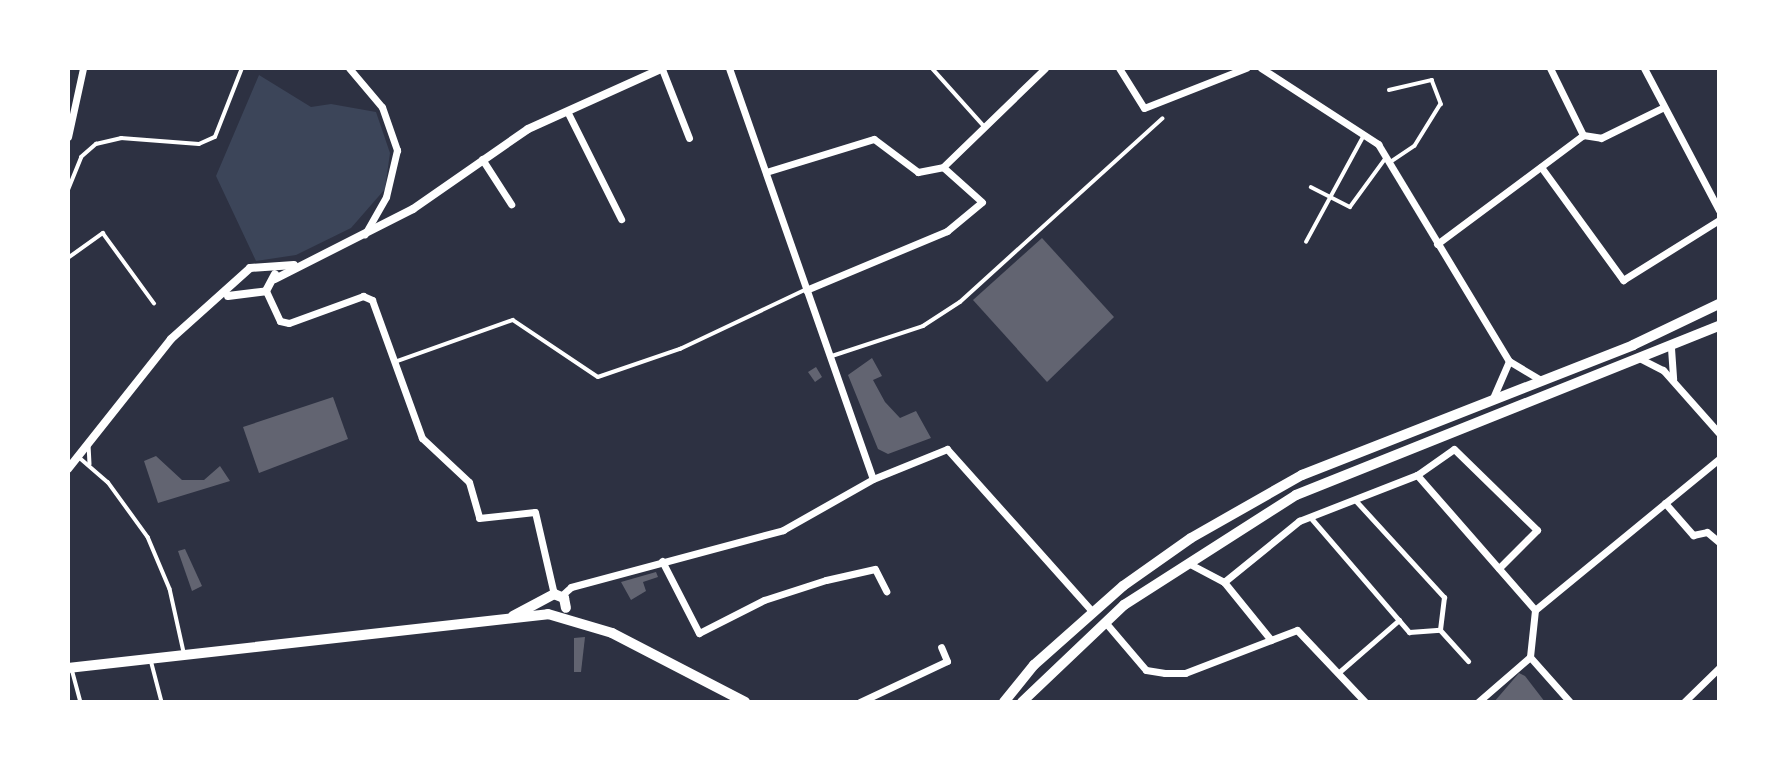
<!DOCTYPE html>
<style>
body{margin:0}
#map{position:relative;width:1787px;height:770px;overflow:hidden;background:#2d3142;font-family:"Roboto Condensed",sans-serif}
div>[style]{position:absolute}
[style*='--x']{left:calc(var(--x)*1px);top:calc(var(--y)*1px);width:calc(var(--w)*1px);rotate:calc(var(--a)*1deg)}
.green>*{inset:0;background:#3c4559}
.building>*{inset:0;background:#626471}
.service>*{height:3.5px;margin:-1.75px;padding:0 1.75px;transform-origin:1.75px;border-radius:1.75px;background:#fff}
.pedestrian>*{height:5px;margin:-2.5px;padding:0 2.5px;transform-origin:2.5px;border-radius:2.5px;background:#fff}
.minor>*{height:7px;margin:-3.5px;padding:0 3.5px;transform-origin:3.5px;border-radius:3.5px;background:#fff}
.tertiary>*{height:8px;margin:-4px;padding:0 4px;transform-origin:4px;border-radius:4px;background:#fff}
.secondary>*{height:10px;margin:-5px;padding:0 5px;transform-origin:5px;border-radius:5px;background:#fff}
span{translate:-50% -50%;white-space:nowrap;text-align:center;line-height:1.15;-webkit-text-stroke:5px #fff;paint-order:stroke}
.frame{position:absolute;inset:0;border:70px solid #fff;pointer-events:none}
</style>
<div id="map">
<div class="green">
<i style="clip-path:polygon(259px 75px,311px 107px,331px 104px,376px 112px,390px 153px,385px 189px,351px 228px,296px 255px,256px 261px,216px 176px)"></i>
</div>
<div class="building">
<i style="clip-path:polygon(1042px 238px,1114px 317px,1047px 382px,973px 300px)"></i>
<i style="clip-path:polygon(872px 358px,882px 376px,873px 380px,885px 402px,900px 418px,916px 411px,931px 438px,888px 454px,878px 449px,848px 375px)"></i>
<i style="clip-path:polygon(816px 367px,822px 377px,815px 382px,808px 372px)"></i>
<i style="clip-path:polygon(333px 397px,348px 439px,259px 473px,243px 427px)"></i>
<i style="clip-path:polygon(156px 456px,182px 480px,204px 480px,220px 466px,230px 481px,158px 503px,144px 461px)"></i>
<i style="clip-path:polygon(185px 549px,202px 586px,192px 591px,178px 551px)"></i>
<i style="clip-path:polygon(656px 572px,658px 577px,643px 582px,646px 591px,631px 600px,621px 582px)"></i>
<i style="clip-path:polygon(585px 637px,581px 672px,574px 672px,574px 638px)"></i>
<i style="clip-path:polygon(1519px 673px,1525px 676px,1545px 702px,1494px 702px)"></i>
</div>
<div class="service">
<i style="--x:932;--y:68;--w:79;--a:48.1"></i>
<i style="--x:1389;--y:90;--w:44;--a:-13.1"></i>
<i style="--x:1432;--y:80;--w:26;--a:69"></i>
<i style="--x:1441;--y:104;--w:49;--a:121.8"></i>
<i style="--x:1415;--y:146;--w:30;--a:146"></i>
<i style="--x:1311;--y:187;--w:44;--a:27.1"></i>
<i style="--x:1350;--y:207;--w:59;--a:-53.9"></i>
<i style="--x:68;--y:190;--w:35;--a:-68"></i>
<i style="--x:81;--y:157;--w:20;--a:-41"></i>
<i style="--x:96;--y:144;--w:26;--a:-13"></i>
<i style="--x:121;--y:138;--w:78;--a:4.4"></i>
<i style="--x:199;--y:144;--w:17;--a:-24"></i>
<i style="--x:215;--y:137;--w:74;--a:-68.6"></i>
<i style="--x:1306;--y:242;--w:122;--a:-61.5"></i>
<i style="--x:68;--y:258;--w:43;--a:-35.5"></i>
<i style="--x:103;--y:233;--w:87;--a:53.9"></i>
<i style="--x:832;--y:356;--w:96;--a:-18.2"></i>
<i style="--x:923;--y:326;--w:44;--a:-33"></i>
<i style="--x:960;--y:302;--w:273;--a:-42.2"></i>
<i style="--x:395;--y:362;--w:125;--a:-19.6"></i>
<i style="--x:513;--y:320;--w:102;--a:33.8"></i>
<i style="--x:598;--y:377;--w:87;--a:-18.9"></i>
<i style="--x:680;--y:349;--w:138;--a:-25.3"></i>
<i style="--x:89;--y:445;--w:19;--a:87"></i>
<i style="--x:80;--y:458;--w:37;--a:41"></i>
<i style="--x:108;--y:482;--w:68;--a:54"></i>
<i style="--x:148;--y:537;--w:56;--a:67.1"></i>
<i style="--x:170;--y:589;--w:65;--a:77.5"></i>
<i style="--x:151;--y:660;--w:43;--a:75.3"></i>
<i style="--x:72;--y:669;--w:34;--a:75"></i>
</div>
<div class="pedestrian">
<i style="--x:1355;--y:500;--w:132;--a:47.5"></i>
<i style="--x:1444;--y:597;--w:33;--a:97"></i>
<i style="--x:1310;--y:517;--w:152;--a:49.3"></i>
<i style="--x:1409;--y:632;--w:31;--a:-4"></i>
<i style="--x:1440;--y:630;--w:42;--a:47.9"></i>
<i style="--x:1338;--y:673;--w:81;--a:-41"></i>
</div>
<div class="minor">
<i style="--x:349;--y:68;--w:51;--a:49.8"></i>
<i style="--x:382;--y:107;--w:46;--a:70.8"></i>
<i style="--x:397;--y:150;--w:48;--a:103.2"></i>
<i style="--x:386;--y:197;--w:43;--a:119.6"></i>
<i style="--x:729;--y:68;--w:435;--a:70.7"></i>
<i style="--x:1119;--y:68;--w:47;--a:58"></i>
<i style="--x:1144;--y:108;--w:110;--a:-21.4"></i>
<i style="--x:1261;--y:68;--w:140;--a:33"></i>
<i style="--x:1378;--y:144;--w:253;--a:58.9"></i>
<i style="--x:1509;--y:361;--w:37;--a:31"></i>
<i style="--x:1550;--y:68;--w:75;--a:63.8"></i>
<i style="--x:1644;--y:68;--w:161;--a:62.2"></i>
<i style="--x:662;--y:69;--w:74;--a:68.6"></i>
<i style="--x:567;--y:111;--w:121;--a:63.4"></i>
<i style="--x:68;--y:137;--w:71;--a:-77.7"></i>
<i style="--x:482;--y:159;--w:54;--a:57.2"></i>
<i style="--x:1541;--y:167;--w:140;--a:54"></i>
<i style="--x:1623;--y:280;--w:113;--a:-32"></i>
<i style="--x:766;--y:172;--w:113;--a:-17"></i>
<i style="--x:874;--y:139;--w:55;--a:36.9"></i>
<i style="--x:918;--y:172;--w:25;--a:-11"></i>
<i style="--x:943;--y:167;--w:142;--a:-44.1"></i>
<i style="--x:1437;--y:244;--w:182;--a:-36.7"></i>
<i style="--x:1583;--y:135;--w:18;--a:9"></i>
<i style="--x:1601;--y:138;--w:70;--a:-26.2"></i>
<i style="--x:806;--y:290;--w:153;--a:-22.7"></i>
<i style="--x:947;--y:231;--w:45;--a:-39.6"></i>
<i style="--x:982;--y:202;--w:52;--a:-138.1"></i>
<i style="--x:266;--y:291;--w:33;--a:65"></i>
<i style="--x:280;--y:321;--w:9;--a:13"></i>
<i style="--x:289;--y:323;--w:79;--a:-20"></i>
<i style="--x:363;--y:296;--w:10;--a:24"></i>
<i style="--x:372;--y:300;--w:147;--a:70.1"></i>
<i style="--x:422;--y:438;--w:64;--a:43.1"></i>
<i style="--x:469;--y:482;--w:37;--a:74"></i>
<i style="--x:479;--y:518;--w:56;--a:-6.1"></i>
<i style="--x:535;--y:512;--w:84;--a:77"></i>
<i style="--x:1671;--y:348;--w:31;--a:86"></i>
<i style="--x:1641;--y:359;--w:25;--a:27"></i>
<i style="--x:1663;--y:370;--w:84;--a:48.4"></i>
<i style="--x:1493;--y:398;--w:40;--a:-66.6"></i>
<i style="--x:1417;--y:475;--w:179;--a:48.8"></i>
<i style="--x:1535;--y:610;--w:47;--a:96.1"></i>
<i style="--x:1530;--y:657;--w:69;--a:139.1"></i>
<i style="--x:1665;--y:503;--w:43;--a:48.8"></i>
<i style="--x:1693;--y:535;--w:14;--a:-12"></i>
<i style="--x:1707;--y:532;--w:16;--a:40"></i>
<i style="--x:662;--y:561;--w:81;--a:62.8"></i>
<i style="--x:699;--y:633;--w:73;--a:-26.9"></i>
<i style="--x:764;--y:600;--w:65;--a:-17.9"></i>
<i style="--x:826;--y:580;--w:50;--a:-12.7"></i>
<i style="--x:875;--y:569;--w:25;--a:63"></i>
<i style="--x:1188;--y:563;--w:41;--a:27.8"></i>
<i style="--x:561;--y:596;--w:13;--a:-42"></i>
<i style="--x:571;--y:587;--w:220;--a:-15"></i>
<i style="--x:783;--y:530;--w:103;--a:-29.5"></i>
<i style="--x:873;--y:479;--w:80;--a:-22.1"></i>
<i style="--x:947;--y:449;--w:217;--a:48.2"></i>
<i style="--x:1535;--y:610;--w:238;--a:-39.4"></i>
<i style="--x:1105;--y:622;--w:63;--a:49.5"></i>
<i style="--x:1146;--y:670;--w:19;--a:9"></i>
<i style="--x:1165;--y:673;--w:20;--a:0"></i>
<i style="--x:1185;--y:673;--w:120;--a:-21"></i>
<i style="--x:1297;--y:630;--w:99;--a:46.6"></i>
<i style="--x:1271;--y:640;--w:75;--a:-129"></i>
<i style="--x:1224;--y:582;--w:97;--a:-39.1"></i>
<i style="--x:1299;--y:521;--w:127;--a:-21.3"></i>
<i style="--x:1417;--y:475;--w:45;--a:-35.1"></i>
<i style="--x:1454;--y:449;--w:116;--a:44.3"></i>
<i style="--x:1537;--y:530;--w:54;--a:135"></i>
<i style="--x:1530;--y:657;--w:60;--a:48.4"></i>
<i style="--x:860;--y:702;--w:96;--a:-25.2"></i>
<i style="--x:947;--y:661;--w:15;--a:-113"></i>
<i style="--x:1684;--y:702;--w:49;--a:-44.2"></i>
</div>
<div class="tertiary">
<i style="--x:275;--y:279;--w:155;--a:-26.9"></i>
<i style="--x:413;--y:209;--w:140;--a:-34.8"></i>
<i style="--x:528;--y:129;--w:148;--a:-24.3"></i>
<i style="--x:228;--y:296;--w:38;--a:-7"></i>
<i style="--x:266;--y:291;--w:19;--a:-62"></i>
<i style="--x:68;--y:469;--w:166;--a:-51.6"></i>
<i style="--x:171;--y:339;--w:106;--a:-41.9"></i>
<i style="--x:250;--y:268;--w:44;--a:-3.9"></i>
</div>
<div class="secondary">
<i style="--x:513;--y:616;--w:47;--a:-28.2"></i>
<i style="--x:554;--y:594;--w:11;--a:22"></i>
<i style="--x:564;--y:598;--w:10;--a:79"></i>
<i style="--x:68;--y:668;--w:483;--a:-6.4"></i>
<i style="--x:548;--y:614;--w:67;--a:16.5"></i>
<i style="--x:612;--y:633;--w:150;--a:27.4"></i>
<i style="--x:1004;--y:702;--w:48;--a:-51"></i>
<i style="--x:1034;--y:665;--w:119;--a:-41.6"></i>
<i style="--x:1123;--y:586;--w:83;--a:-35.2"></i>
<i style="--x:1191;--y:538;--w:128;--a:-29.6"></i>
<i style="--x:1302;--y:475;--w:356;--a:-21.4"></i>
<i style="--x:1633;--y:345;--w:95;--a:-25.5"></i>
<i style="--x:1022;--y:702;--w:141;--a:-43.6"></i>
<i style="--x:1124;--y:605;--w:204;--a:-32.6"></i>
<i style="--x:1296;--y:495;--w:456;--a:-21.8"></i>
</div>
<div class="frame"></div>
</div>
